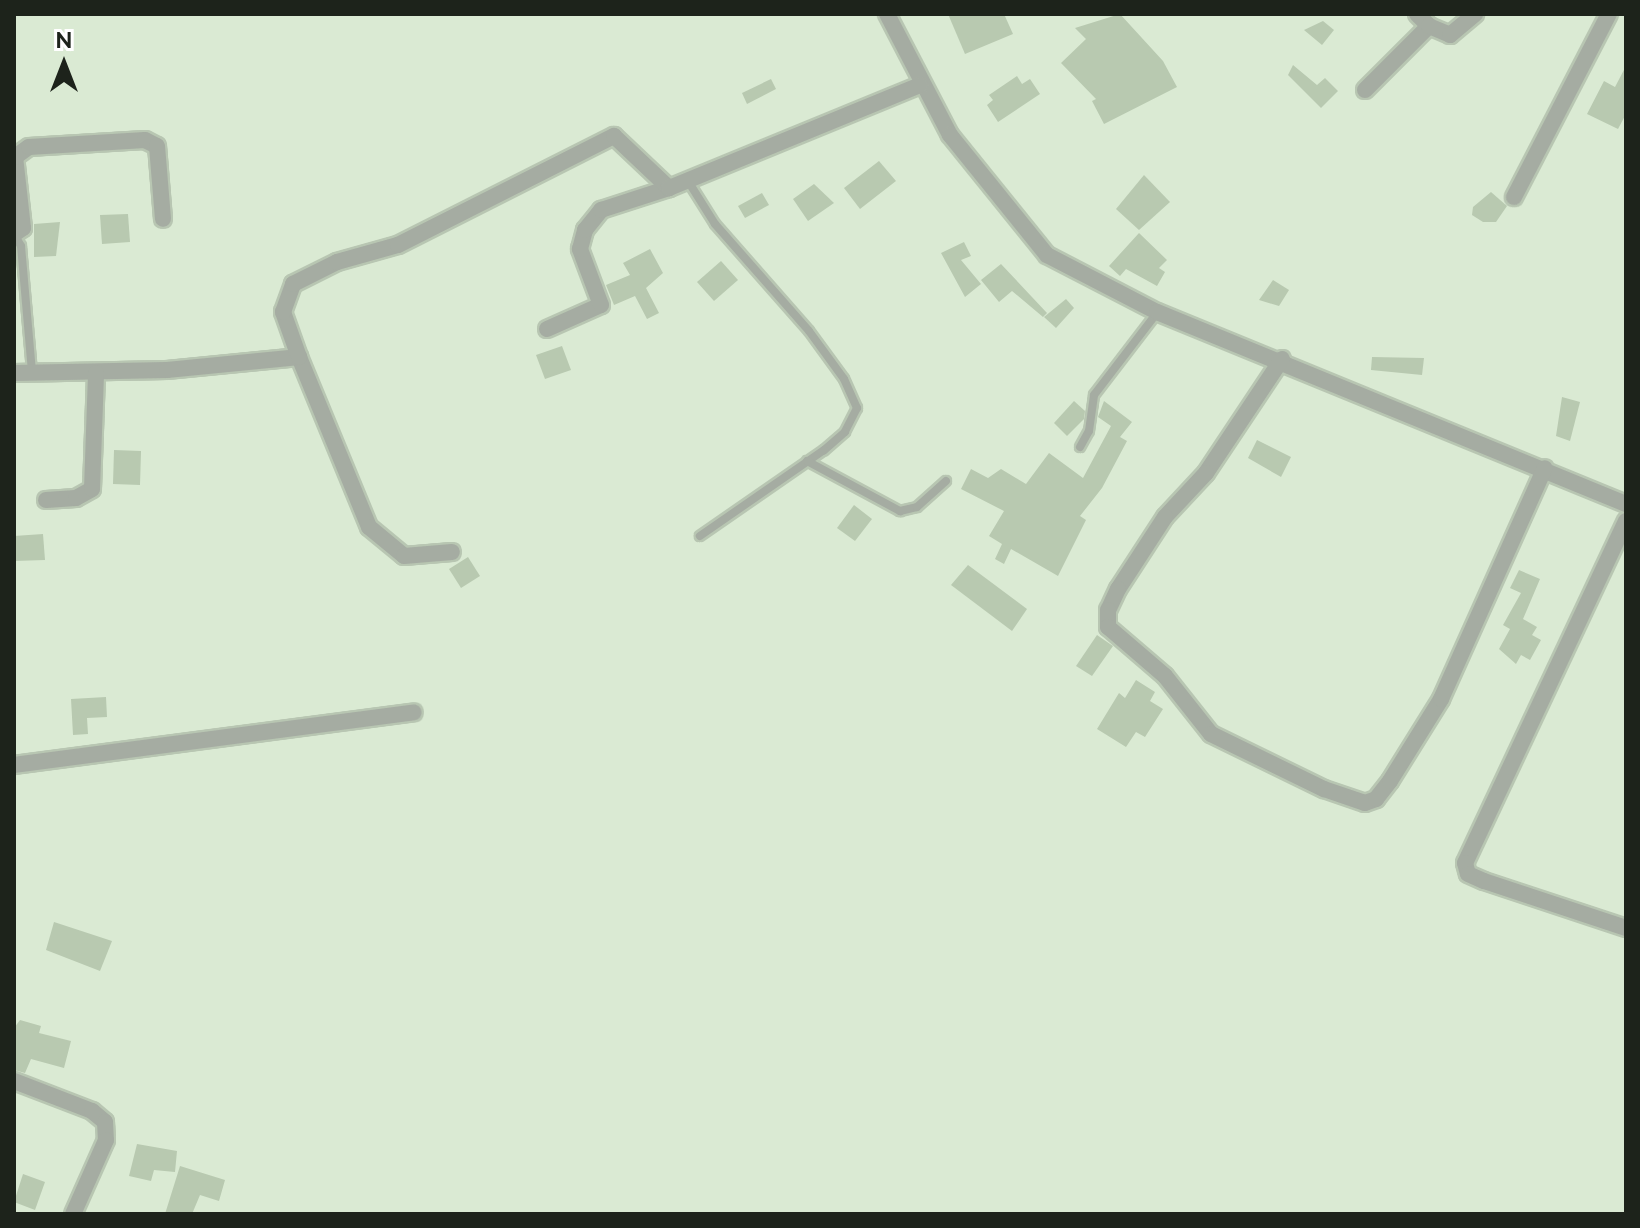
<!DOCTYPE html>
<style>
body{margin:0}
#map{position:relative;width:1640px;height:1228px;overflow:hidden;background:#daead3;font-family:Raleway,sans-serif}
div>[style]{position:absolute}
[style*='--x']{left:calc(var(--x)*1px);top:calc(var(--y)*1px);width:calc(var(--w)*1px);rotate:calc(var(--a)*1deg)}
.building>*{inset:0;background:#b8c9b0}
.roads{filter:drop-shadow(2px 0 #b8c6b2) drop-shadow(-2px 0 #b8c6b2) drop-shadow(0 2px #b8c6b2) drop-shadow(0 -2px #b8c6b2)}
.service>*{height:8px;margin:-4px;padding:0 4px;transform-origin:4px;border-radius:4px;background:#a5aca2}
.minor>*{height:16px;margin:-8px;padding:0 8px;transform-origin:8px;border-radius:8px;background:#a5aca2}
span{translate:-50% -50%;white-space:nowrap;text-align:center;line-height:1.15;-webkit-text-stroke:7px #fff;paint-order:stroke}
.frame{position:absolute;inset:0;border:16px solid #1d231b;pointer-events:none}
.north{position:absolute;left:24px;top:24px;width:80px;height:80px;-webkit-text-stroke:6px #fff;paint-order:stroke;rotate:0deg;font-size:22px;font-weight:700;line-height:32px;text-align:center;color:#1d231b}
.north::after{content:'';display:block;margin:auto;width:28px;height:36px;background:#1d231b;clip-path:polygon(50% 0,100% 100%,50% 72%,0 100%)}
</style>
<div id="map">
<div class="building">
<i style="clip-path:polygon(948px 14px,1004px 14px,1013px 34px,965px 54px)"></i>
<i style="clip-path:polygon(1120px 14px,1163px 61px,1177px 87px,1104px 124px,1092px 101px,1096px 99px,1061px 63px,1086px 39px,1075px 28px)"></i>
<i style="clip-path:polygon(1323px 21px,1334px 30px,1322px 45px,1304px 30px)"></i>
<i style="clip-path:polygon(1293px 65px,1317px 85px,1325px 78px,1338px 91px,1321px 108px,1288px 75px)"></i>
<i style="clip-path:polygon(1626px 66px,1626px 114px,1618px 129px,1587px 114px,1604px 81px,1615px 87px)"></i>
<i style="clip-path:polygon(1017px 76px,1022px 84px,1030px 79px,1040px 94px,998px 122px,987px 105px,993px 100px,989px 95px)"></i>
<i style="clip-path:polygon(771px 79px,776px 89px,747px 104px,742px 93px)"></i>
<i style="clip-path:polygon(879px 161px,896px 181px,860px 209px,844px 188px)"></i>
<i style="clip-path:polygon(1144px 175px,1170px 202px,1139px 230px,1116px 209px)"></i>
<i style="clip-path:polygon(814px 184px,834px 203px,808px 221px,793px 199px)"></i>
<i style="clip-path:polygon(1491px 192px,1507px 206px,1496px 222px,1483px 222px,1472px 215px,1473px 207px)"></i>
<i style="clip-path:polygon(762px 193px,769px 205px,745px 218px,738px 206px)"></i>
<i style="clip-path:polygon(128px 214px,130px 242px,102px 244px,100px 215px)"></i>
<i style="clip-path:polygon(60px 222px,56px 256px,34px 257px,34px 224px)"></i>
<i style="clip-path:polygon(1139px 233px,1167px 260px,1159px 268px,1165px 272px,1157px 286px,1126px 269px,1120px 276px,1109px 266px)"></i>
<i style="clip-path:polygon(964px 242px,971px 256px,961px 260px,981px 284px,965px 297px,941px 253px)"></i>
<i style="clip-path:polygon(650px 249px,663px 273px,646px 288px,659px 313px,647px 319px,635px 296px,614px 305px,606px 285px,630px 275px,623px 263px)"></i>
<i style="clip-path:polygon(721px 261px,738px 280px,714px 301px,697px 282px)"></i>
<i style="clip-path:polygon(1001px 264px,1047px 313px,1043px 317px,1012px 291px,999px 302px,981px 280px)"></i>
<i style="clip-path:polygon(1273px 280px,1289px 290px,1279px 306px,1259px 300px)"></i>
<i style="clip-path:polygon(1066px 299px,1074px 308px,1056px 328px,1044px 317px)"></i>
<i style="clip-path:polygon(562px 346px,571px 370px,545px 379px,536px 355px)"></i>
<i style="clip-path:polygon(1372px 357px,1424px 358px,1422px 375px,1371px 370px)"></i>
<i style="clip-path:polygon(1562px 397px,1580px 402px,1570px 441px,1556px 436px)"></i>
<i style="clip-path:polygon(1074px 401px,1085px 411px,1084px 419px,1067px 436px,1054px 423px)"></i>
<i style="clip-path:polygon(1104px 401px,1132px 422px,1120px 437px,1127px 441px,1102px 488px,1080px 516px,1086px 520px,1058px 576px,1011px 549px,1004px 564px,995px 559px,1002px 544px,989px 536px,1004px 511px,961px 489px,971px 469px,988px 478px,1001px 469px,1026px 484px,1049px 453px,1083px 478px,1111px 426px,1098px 417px)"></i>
<i style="clip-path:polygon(1257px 440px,1291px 457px,1281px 477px,1248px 458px)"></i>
<i style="clip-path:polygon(114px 450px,141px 451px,140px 485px,113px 484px)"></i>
<i style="clip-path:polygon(854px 505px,872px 519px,855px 541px,837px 528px)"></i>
<i style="clip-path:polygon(43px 534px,45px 560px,14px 561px,14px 536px)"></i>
<i style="clip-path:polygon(468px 557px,480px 576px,461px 588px,449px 569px)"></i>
<i style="clip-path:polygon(968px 565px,1027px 609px,1012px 631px,951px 585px)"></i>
<i style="clip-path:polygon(1519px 570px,1540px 579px,1523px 619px,1537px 627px,1532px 635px,1541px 640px,1530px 660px,1521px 655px,1516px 664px,1499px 649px,1510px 629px,1503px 625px,1521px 593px,1510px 588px)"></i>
<i style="clip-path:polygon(1097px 635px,1113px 646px,1092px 676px,1076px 666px)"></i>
<i style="clip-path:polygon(1136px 680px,1155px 692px,1150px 701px,1163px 709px,1145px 737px,1136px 732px,1126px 747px,1097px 729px,1119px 693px,1125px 698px)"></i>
<i style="clip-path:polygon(106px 697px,107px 717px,87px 718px,88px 734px,73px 735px,71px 699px)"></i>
<i style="clip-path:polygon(54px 922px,112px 941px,100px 971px,46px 950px)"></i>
<i style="clip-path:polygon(20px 1020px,41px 1026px,39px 1033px,71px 1041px,64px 1068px,31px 1059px,25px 1073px,14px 1070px,14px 1028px)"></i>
<i style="clip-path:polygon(137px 1144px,177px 1151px,175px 1172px,154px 1170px,151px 1181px,129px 1176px)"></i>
<i style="clip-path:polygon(180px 1166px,225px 1180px,219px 1201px,200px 1195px,192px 1214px,165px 1214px)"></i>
<i style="clip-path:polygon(23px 1174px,45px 1182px,35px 1210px,14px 1202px)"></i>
</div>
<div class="roads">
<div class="service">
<i style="--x:688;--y:181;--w:51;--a:57.9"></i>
<i style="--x:715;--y:224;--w:142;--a:48.7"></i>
<i style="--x:809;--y:331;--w:59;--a:53.9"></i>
<i style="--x:844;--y:379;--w:32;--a:66"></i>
<i style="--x:857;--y:408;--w:27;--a:117"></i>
<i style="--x:845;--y:432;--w:28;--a:139"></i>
<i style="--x:824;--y:450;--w:151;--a:145.3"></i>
<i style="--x:14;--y:234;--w:14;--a:60"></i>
<i style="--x:21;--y:246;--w:126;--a:85"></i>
<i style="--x:1080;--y:447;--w:18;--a:-61"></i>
<i style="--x:1089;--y:431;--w:36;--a:-82"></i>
<i style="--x:1094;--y:395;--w:103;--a:-52.5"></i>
<i style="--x:807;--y:461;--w:106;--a:28.3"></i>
<i style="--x:900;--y:511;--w:17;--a:-13"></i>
<i style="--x:917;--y:507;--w:39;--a:-42"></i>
</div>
<div class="minor">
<i style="--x:887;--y:14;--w:136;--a:62.5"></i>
<i style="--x:950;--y:135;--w:154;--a:51.1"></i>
<i style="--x:1047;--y:255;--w:124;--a:27.4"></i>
<i style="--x:1157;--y:312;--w:507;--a:22.26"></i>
<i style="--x:1417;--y:14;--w:17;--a:45"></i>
<i style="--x:1365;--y:90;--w:91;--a:-45"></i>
<i style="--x:1429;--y:26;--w:23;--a:23"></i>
<i style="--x:1450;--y:35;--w:33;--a:-40"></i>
<i style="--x:1514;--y:197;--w:206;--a:-62.6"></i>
<i style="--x:14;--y:234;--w:11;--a:-34"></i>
<i style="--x:23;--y:228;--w:71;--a:-96.4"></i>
<i style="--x:15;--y:157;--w:17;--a:-36"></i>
<i style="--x:29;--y:147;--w:116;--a:-3.5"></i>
<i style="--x:145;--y:140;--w:13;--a:27"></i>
<i style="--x:157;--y:146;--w:73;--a:85.3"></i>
<i style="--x:547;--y:329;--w:59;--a:-24"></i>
<i style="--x:601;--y:305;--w:60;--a:-110.6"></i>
<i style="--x:580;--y:249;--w:20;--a:-75"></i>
<i style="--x:585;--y:230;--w:26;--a:-51"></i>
<i style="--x:601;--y:210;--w:71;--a:-17.9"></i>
<i style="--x:299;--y:357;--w:184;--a:67.6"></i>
<i style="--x:369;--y:527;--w:45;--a:39.6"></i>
<i style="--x:404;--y:556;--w:48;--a:-4.8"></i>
<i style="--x:1282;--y:359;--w:137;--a:123.7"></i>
<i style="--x:1206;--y:473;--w:60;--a:133"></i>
<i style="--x:1165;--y:517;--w:86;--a:123.1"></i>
<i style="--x:1118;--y:589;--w:23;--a:115"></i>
<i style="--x:1108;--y:610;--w:17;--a:90"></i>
<i style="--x:1108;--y:627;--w:75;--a:40.7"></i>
<i style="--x:1165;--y:676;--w:74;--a:51.6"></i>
<i style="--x:1211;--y:734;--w:126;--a:26"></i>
<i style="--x:1324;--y:789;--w:43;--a:18.9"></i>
<i style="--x:1365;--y:803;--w:12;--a:-20"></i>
<i style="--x:1376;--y:799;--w:23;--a:-52"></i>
<i style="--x:1390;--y:781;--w:97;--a:-58.1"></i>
<i style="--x:1441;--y:699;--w:253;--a:-65.8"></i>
<i style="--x:14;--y:373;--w:153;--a:-1.1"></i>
<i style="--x:167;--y:370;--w:133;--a:-5.6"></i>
<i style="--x:299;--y:357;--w:48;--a:-109.6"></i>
<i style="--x:283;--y:312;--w:30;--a:-70"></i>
<i style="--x:293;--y:284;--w:49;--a:-26.6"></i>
<i style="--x:337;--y:262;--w:63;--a:-15.6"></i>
<i style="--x:398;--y:245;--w:242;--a:-26.8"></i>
<i style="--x:614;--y:136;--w:76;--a:43.4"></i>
<i style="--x:669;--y:188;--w:271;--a:-22.3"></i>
<i style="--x:46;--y:500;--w:30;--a:-4"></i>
<i style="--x:76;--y:498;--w:18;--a:-29"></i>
<i style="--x:92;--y:489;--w:116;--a:-88"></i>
<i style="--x:1626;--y:521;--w:378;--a:115.2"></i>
<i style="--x:1465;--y:863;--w:11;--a:75"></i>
<i style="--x:1468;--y:874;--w:17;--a:24"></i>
<i style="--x:1484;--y:881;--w:150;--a:18.3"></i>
<i style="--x:14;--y:765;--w:403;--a:-7.5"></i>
<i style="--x:14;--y:1081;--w:84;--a:21"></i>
<i style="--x:92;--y:1111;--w:17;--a:40"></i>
<i style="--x:105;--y:1122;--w:18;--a:87"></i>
<i style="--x:106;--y:1140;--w:81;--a:114"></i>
</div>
</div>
<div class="frame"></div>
<div class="north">N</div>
</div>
